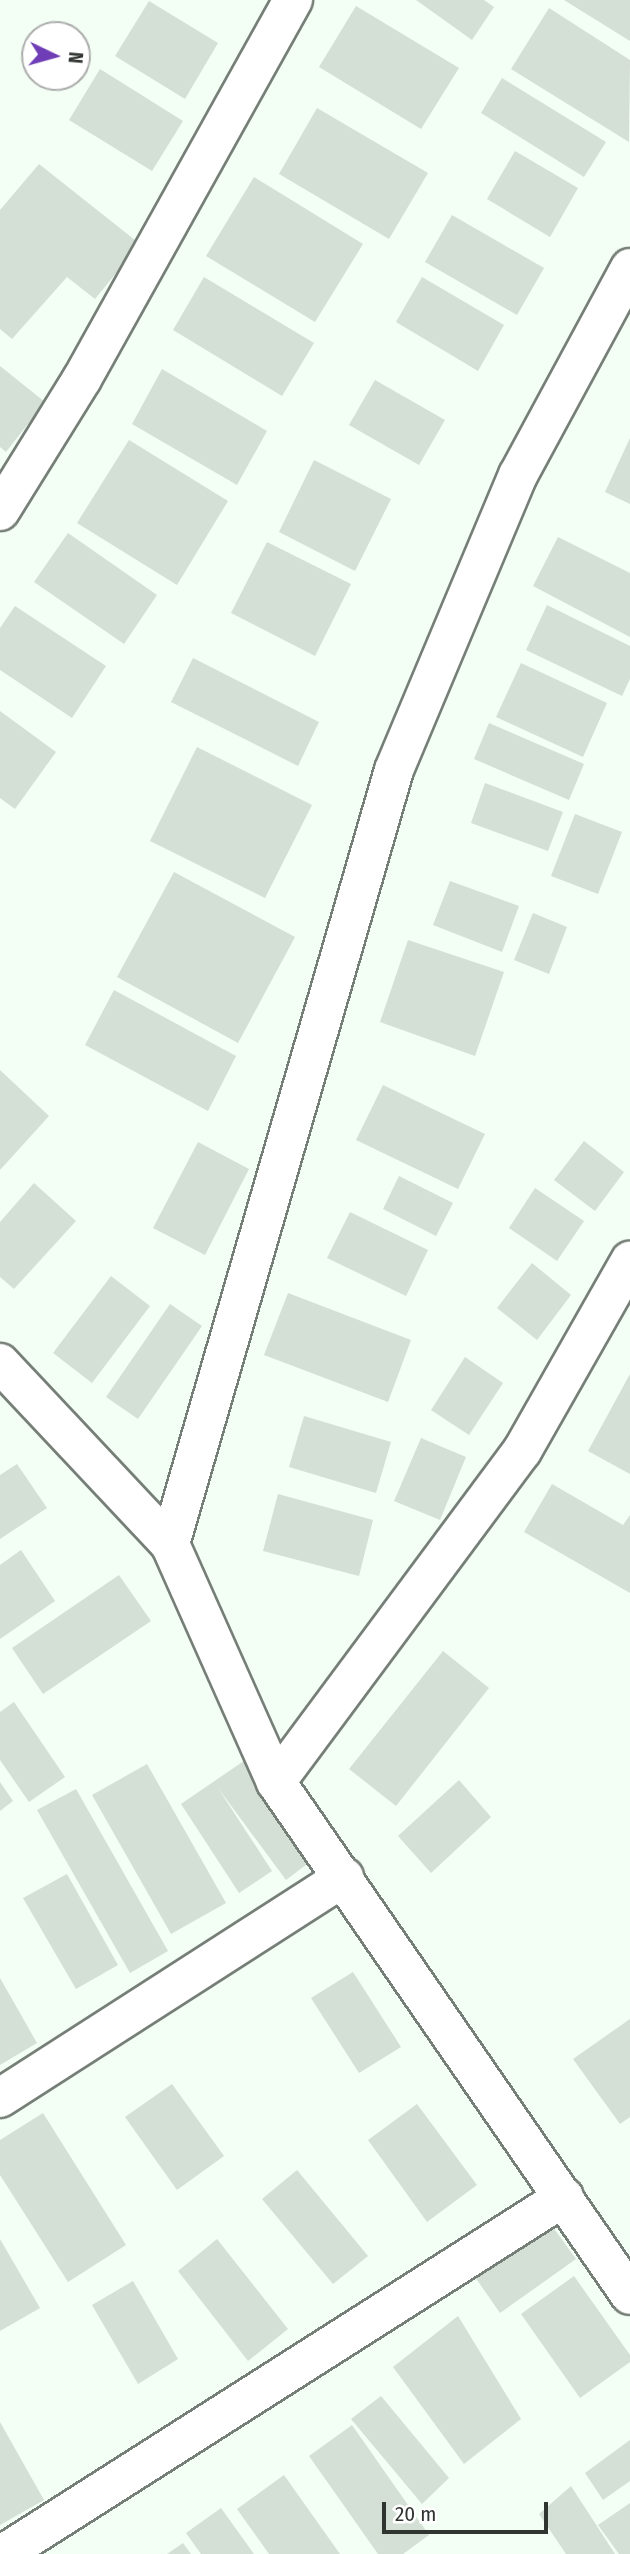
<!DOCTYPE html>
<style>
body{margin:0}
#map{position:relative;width:630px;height:2554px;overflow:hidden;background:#f3fef4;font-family:"Fira Sans Condensed",sans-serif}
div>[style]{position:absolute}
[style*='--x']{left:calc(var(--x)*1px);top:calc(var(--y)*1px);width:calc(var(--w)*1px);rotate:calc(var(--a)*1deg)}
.building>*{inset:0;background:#d4dfd5}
.roads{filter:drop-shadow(2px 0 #767f77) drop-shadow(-2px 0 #767f77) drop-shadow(0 2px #767f77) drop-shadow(0 -2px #767f77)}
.street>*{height:38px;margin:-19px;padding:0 19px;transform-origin:19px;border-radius:19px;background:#fff}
span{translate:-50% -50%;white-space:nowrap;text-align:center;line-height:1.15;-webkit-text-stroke:5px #fff;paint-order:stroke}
.north{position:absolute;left:21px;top:21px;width:70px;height:70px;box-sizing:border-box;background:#fff;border:2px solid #acaead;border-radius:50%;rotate:95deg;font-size:19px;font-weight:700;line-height:28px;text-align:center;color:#303531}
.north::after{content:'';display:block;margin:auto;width:24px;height:32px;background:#6f3eb6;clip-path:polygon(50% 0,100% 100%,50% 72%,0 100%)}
.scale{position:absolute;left:382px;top:2502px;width:166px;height:32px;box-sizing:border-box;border:4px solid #303531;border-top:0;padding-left:9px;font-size:21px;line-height:24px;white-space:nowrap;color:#303531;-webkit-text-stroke:5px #fff;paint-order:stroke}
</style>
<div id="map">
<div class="building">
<i style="clip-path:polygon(416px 0,484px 0,494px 7px,472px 40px)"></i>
<i style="clip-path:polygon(564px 0,630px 0,630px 41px)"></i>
<i style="clip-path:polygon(149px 1px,218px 43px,185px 99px,115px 56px)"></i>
<i style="clip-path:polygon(356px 6px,459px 68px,421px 129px,319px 67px)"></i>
<i style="clip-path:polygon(549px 8px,630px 60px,629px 142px,511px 69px)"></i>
<i style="clip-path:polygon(100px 69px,183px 121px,152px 171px,69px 120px)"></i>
<i style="clip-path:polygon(502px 78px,606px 142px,584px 177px,481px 113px)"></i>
<i style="clip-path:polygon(317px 108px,428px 173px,389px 239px,279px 174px)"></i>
<i style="clip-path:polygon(515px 151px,578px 188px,550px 237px,487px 199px)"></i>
<i style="clip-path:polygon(39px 164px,140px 244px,95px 299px,67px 277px,12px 339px,0 329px,0 210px)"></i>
<i style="clip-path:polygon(254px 177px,363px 244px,315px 322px,206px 256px)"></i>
<i style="clip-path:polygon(452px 215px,544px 268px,517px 315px,425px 262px)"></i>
<i style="clip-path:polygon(204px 277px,314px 343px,282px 396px,173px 330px)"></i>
<i style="clip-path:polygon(422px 277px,504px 325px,478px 371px,396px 322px)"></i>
<i style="clip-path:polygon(0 366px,45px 402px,6px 452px,0 447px)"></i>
<i style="clip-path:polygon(162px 369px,267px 431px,237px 485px,132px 424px)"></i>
<i style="clip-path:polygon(375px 380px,445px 420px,419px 465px,349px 425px)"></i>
<i style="clip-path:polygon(630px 438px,630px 504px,605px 492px)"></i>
<i style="clip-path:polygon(129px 440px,228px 501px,177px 585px,77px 523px)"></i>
<i style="clip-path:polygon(314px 460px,391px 499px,355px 571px,279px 532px)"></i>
<i style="clip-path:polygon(68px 533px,157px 595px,124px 644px,34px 582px)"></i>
<i style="clip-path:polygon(558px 537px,630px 573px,630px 637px,533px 586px)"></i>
<i style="clip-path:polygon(267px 542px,351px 584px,315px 656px,231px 613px)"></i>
<i style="clip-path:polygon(547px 605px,630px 646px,630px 679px,622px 696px,526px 650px)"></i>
<i style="clip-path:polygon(15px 606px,106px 666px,72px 718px,0 670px,0 628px)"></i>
<i style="clip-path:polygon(193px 658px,319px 722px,298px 766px,171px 702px)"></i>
<i style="clip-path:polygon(521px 663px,607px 703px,583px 757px,496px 717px)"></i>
<i style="clip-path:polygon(0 711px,56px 752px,15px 809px,0 798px)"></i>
<i style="clip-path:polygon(489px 723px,584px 764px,569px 800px,474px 759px)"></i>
<i style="clip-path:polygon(197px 747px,312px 805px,265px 898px,150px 841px)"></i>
<i style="clip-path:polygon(485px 783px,563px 812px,548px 851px,471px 823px)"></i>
<i style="clip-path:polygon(575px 814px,622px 832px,598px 894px,551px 876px)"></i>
<i style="clip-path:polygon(174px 872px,295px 937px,238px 1043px,117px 977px)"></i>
<i style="clip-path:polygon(450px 881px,519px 906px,502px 952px,433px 925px)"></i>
<i style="clip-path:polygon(533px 913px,567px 927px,549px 974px,514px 960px)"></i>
<i style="clip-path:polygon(408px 940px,504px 972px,475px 1056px,380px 1022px)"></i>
<i style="clip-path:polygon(114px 990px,236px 1056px,208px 1111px,85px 1045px)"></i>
<i style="clip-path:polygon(0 1070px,49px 1116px,0 1170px)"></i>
<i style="clip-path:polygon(383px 1085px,485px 1134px,458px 1189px,356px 1140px)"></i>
<i style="clip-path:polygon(584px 1141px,624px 1172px,595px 1211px,554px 1180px)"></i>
<i style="clip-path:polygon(198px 1142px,249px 1169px,205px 1255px,153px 1228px)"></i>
<i style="clip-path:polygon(399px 1176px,453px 1203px,436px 1236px,383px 1209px)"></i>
<i style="clip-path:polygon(34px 1183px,76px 1221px,14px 1289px,0 1277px,0 1222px)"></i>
<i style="clip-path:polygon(535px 1188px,584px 1221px,557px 1261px,509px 1228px)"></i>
<i style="clip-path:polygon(350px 1212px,428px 1250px,406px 1296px,327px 1258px)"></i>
<i style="clip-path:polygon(532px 1263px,571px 1295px,537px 1340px,497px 1308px)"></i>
<i style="clip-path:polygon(111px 1276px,150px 1306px,92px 1383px,53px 1353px)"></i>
<i style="clip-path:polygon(288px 1293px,411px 1340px,388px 1402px,264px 1355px)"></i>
<i style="clip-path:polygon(170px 1304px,202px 1326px,138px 1419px,106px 1397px)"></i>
<i style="clip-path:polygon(465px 1357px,503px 1383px,469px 1435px,431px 1410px)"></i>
<i style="clip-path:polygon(630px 1374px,630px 1474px,588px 1451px)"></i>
<i style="clip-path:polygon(304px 1416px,391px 1442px,376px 1493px,289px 1467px)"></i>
<i style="clip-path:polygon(421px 1438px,466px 1457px,440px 1520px,394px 1501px)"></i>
<i style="clip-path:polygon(17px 1464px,47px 1508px,0 1539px,0 1475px)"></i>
<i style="clip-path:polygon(552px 1484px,623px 1525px,630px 1515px,630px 1593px,524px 1532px)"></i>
<i style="clip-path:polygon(278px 1494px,373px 1520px,359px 1576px,263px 1551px)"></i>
<i style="clip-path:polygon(21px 1550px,55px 1601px,0 1639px,0 1565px)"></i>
<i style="clip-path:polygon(119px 1575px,151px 1621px,43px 1694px,12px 1648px)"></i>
<i style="clip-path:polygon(443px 1651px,489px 1688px,396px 1806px,349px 1769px)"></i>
<i style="clip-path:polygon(14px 1702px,65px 1777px,29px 1802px,0 1760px,0 1712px)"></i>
<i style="clip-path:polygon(251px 1756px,323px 1852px,286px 1880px,218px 1788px,272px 1871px,239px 1893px,181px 1804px)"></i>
<i style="clip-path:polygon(147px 1764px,226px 1903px,171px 1934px,92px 1795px)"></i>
<i style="clip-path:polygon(459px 1780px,491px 1817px,431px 1873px,398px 1836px)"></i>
<i style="clip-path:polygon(0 1782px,13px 1801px,0 1811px)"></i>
<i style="clip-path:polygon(76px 1789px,168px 1951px,130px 1973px,37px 1810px)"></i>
<i style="clip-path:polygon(67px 1874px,118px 1965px,76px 1989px,23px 1898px)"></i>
<i style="clip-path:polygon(353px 1972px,401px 2047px,359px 2073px,311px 1998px)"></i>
<i style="clip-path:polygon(0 1978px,37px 2043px,0 2065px)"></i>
<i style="clip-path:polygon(630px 2019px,630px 2117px,620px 2124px,573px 2059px)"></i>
<i style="clip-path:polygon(172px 2084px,224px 2156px,177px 2190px,125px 2117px)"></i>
<i style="clip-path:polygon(417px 2104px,477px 2185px,427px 2222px,368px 2140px)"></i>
<i style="clip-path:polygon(43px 2113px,126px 2245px,68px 2282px,0 2175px,0 2140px)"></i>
<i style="clip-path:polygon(297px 2170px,368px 2256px,333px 2284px,262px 2199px)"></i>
<i style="clip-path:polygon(550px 2223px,576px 2259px,500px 2313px,475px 2277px)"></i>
<i style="clip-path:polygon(0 2239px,40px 2308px,0 2331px)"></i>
<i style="clip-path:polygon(217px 2239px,288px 2329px,248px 2361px,178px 2271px)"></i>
<i style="clip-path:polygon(574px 2276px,630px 2355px,630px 2362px,580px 2398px,521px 2314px)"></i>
<i style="clip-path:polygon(133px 2281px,178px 2359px,138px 2384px,92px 2305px)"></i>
<i style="clip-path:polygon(458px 2316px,521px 2419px,464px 2464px,393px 2367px)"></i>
<i style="clip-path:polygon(381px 2396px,449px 2478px,422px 2504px,351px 2419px)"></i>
<i style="clip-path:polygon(0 2422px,44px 2500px,0 2525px)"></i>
<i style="clip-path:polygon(352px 2425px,429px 2535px,403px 2554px,378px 2554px,309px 2456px)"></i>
<i style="clip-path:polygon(630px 2440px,630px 2481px,603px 2500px,585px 2473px)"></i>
<i style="clip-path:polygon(284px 2475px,340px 2554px,269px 2554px,237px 2509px)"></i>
<i style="clip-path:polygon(571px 2486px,615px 2554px,566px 2554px,539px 2514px)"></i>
<i style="clip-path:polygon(630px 2503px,630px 2554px,619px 2554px,598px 2525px)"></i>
<i style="clip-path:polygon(221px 2508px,254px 2554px,201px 2554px,186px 2533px)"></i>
<i style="clip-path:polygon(183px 2543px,191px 2554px,167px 2554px)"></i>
</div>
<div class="roads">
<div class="street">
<i style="--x:630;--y:268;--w:235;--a:118.4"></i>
<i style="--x:518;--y:475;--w:320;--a:112.8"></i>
<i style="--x:394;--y:770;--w:806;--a:106.14"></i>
<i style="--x:170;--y:1544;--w:261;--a:66"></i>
<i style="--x:276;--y:1782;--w:623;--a:55.39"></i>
<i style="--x:0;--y:511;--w:155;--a:-58.2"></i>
<i style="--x:82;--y:379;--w:434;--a:-60.9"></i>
<i style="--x:0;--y:1363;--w:248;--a:46.8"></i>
<i style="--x:276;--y:1782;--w:412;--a:-53.4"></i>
<i style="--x:522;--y:1451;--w:219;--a:-60.4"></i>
<i style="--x:0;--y:2098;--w:409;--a:-32.7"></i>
<i style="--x:3;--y:2554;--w:665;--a:-32.47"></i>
</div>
</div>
<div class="north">N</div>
<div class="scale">20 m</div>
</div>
